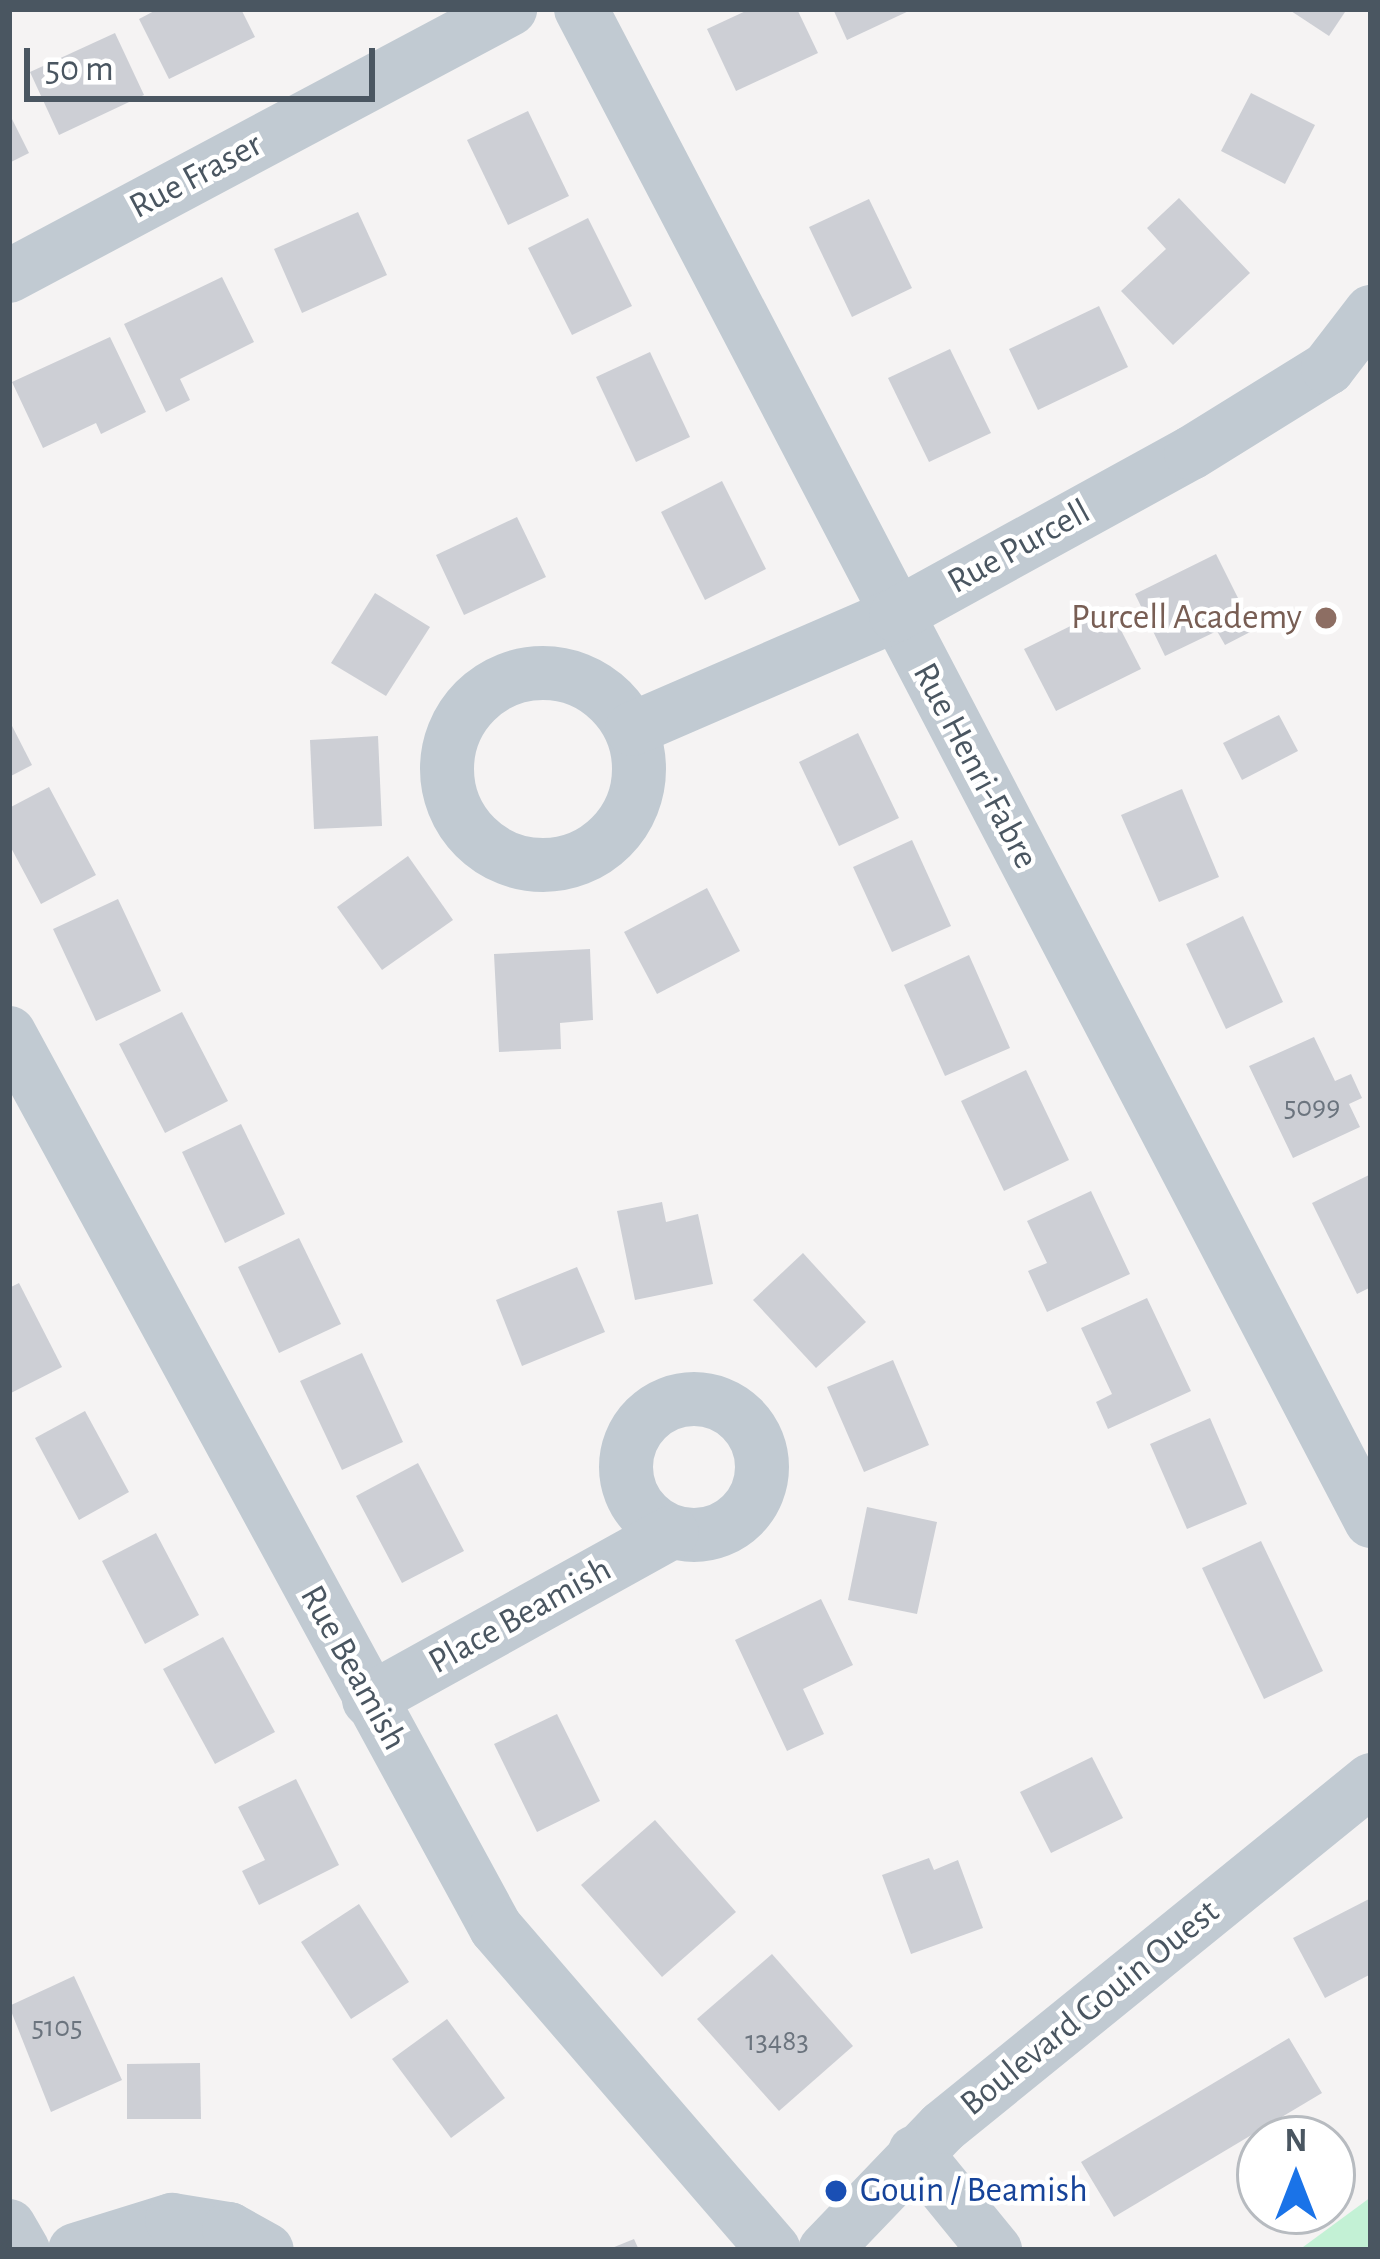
<!DOCTYPE html>
<style>
body{margin:0}
#map{position:relative;width:1380px;height:2259px;overflow:hidden;background:#f5f3f3;font-family:"Alegreya Sans",sans-serif}
div>[style]{position:absolute}
[style*='--x']{left:calc(var(--x)*1px);top:calc(var(--y)*1px);width:calc(var(--w)*1px);rotate:calc(var(--a)*1deg)}
.green>*{inset:0;background:#c3f1d5}
.building>*{inset:0;background:#cdcfd5}
.minor>*{height:54px;margin:-27px;padding:0 27px;transform-origin:27px;border-radius:27px;background:#c1cad2}
.minor>.ring{margin:-27px;padding:0;box-sizing:content-box;background:none;border:54px solid #c1cad2;border-radius:50%}
.dots>*{width:33px;height:33px;translate:-50% -50%;box-sizing:border-box;border:6px solid #fff;border-radius:50%}
span{translate:-50% -50%;white-space:nowrap;text-align:center;line-height:1.15;-webkit-text-stroke:9px #fff;paint-order:stroke}
.number-label{font-size:30px;color:#6b747e}
.number-label span{-webkit-text-stroke-width:0}
.street-label{font-size:36px;color:#4a5661}
.education-label{font-size:36px;color:#785e54}
.right{translate:-100% -50%;text-align:right}
.transit-label{font-size:36px;color:#164399}
.left{translate:0 -50%;text-align:left}
.frame{position:absolute;inset:0;border:12px solid #4a5661;pointer-events:none}
.north{position:absolute;left:1236px;top:2115px;width:120px;height:120px;box-sizing:border-box;background:#fff;border:3px solid #b7bbc0;border-radius:50%;rotate:0deg;font-size:33px;font-weight:700;line-height:48px;text-align:center;color:#4a5661}
.north::after{content:'';display:block;margin:auto;width:42px;height:54px;background:#1a73e8;clip-path:polygon(50% 0,100% 100%,50% 72%,0 100%)}
.scale{position:absolute;left:24px;top:48px;width:351px;height:54px;box-sizing:border-box;border:6px solid #4a5661;border-top:0;padding-left:15px;font-size:36px;line-height:42px;white-space:nowrap;color:#4a5661;-webkit-text-stroke:9px #fff;paint-order:stroke}
</style>
<div id="map">
<div class="green">
<i style="clip-path:polygon(1371px 2197px,1371px 2250px,1299px 2250px)"></i>
</div>
<div class="building">
<i style="clip-path:polygon(158px 9px,241px 9px,255px 37px,169px 79px,139px 19px)"></i>
<i style="clip-path:polygon(750px 9px,797px 9px,818px 53px,736px 91px,707px 29px)"></i>
<i style="clip-path:polygon(833px 9px,913px 9px,847px 40px)"></i>
<i style="clip-path:polygon(1288px 9px,1347px 9px,1329px 36px)"></i>
<i style="clip-path:polygon(115px 33px,144px 95px,59px 135px,30px 72px)"></i>
<i style="clip-path:polygon(1251px 93px,1315px 125px,1285px 184px,1221px 151px)"></i>
<i style="clip-path:polygon(528px 111px,569px 196px,508px 225px,467px 140px)"></i>
<i style="clip-path:polygon(9px 113px,29px 153px,9px 163px)"></i>
<i style="clip-path:polygon(1179px 198px,1250px 273px,1173px 345px,1121px 291px,1166px 249px,1147px 228px)"></i>
<i style="clip-path:polygon(869px 199px,912px 288px,852px 317px,809px 227px)"></i>
<i style="clip-path:polygon(358px 212px,387px 275px,302px 313px,274px 249px)"></i>
<i style="clip-path:polygon(588px 218px,632px 306px,572px 335px,528px 248px)"></i>
<i style="clip-path:polygon(222px 277px,254px 342px,180px 379px,190px 400px,166px 412px,124px 324px)"></i>
<i style="clip-path:polygon(1099px 306px,1128px 367px,1038px 410px,1009px 349px)"></i>
<i style="clip-path:polygon(110px 337px,146px 412px,101px 434px,96px 423px,43px 448px,12px 382px)"></i>
<i style="clip-path:polygon(950px 349px,991px 433px,929px 462px,888px 378px)"></i>
<i style="clip-path:polygon(650px 352px,690px 437px,636px 462px,596px 377px)"></i>
<i style="clip-path:polygon(722px 481px,766px 569px,705px 600px,661px 512px)"></i>
<i style="clip-path:polygon(517px 517px,546px 577px,464px 615px,436px 555px)"></i>
<i style="clip-path:polygon(1216px 554px,1254px 630px,1225px 645px,1217px 631px,1165px 656px,1135px 594px)"></i>
<i style="clip-path:polygon(375px 593px,430px 627px,386px 696px,331px 663px)"></i>
<i style="clip-path:polygon(1109px 607px,1141px 669px,1056px 711px,1024px 649px)"></i>
<i style="clip-path:polygon(1279px 715px,1298px 751px,1242px 780px,1223px 743px)"></i>
<i style="clip-path:polygon(9px 720px,32px 765px,9px 777px)"></i>
<i style="clip-path:polygon(858px 733px,899px 818px,839px 846px,799px 762px)"></i>
<i style="clip-path:polygon(378px 736px,382px 826px,314px 829px,310px 740px)"></i>
<i style="clip-path:polygon(49px 787px,96px 875px,41px 904px,9px 844px,9px 808px)"></i>
<i style="clip-path:polygon(1182px 789px,1219px 877px,1159px 902px,1121px 815px)"></i>
<i style="clip-path:polygon(912px 840px,951px 926px,892px 952px,853px 867px)"></i>
<i style="clip-path:polygon(408px 856px,453px 920px,382px 970px,337px 907px)"></i>
<i style="clip-path:polygon(707px 888px,740px 951px,657px 994px,624px 932px)"></i>
<i style="clip-path:polygon(118px 899px,161px 991px,96px 1021px,53px 929px)"></i>
<i style="clip-path:polygon(1243px 916px,1283px 1002px,1226px 1029px,1186px 944px)"></i>
<i style="clip-path:polygon(590px 949px,593px 1020px,560px 1023px,561px 1049px,499px 1052px,494px 954px)"></i>
<i style="clip-path:polygon(969px 955px,1010px 1048px,945px 1076px,904px 985px)"></i>
<i style="clip-path:polygon(182px 1012px,228px 1101px,165px 1133px,119px 1044px)"></i>
<i style="clip-path:polygon(1314px 1037px,1335px 1081px,1351px 1074px,1362px 1098px,1349px 1104px,1360px 1127px,1293px 1158px,1249px 1066px)"></i>
<i style="clip-path:polygon(1026px 1070px,1069px 1160px,1004px 1191px,961px 1101px)"></i>
<i style="clip-path:polygon(241px 1124px,285px 1214px,225px 1243px,182px 1152px)"></i>
<i style="clip-path:polygon(1371px 1174px,1371px 1287px,1357px 1294px,1312px 1203px)"></i>
<i style="clip-path:polygon(1091px 1191px,1130px 1274px,1047px 1312px,1028px 1271px,1047px 1263px,1027px 1221px)"></i>
<i style="clip-path:polygon(662px 1202px,666px 1222px,698px 1214px,713px 1284px,635px 1300px,617px 1211px)"></i>
<i style="clip-path:polygon(299px 1238px,341px 1324px,279px 1353px,238px 1267px)"></i>
<i style="clip-path:polygon(803px 1253px,866px 1322px,816px 1368px,753px 1300px)"></i>
<i style="clip-path:polygon(577px 1267px,605px 1332px,522px 1366px,496px 1300px)"></i>
<i style="clip-path:polygon(19px 1283px,62px 1367px,9px 1394px,9px 1288px)"></i>
<i style="clip-path:polygon(1147px 1298px,1191px 1391px,1108px 1429px,1096px 1402px,1112px 1394px,1081px 1328px)"></i>
<i style="clip-path:polygon(362px 1353px,403px 1442px,342px 1470px,300px 1381px)"></i>
<i style="clip-path:polygon(893px 1360px,929px 1445px,864px 1472px,827px 1387px)"></i>
<i style="clip-path:polygon(85px 1411px,129px 1492px,79px 1520px,35px 1438px)"></i>
<i style="clip-path:polygon(1210px 1418px,1247px 1504px,1187px 1529px,1150px 1444px)"></i>
<i style="clip-path:polygon(418px 1463px,464px 1551px,402px 1583px,356px 1496px)"></i>
<i style="clip-path:polygon(867px 1507px,937px 1522px,917px 1614px,848px 1600px)"></i>
<i style="clip-path:polygon(156px 1533px,199px 1615px,145px 1644px,102px 1561px)"></i>
<i style="clip-path:polygon(1261px 1541px,1323px 1671px,1264px 1699px,1202px 1568px)"></i>
<i style="clip-path:polygon(821px 1599px,853px 1665px,803px 1689px,824px 1734px,787px 1751px,735px 1640px)"></i>
<i style="clip-path:polygon(223px 1637px,275px 1732px,215px 1764px,163px 1669px)"></i>
<i style="clip-path:polygon(557px 1714px,600px 1801px,537px 1832px,494px 1744px)"></i>
<i style="clip-path:polygon(1092px 1757px,1123px 1818px,1051px 1853px,1020px 1792px)"></i>
<i style="clip-path:polygon(296px 1779px,339px 1865px,259px 1905px,242px 1871px,265px 1860px,238px 1807px)"></i>
<i style="clip-path:polygon(655px 1820px,736px 1912px,662px 1977px,581px 1885px)"></i>
<i style="clip-path:polygon(929px 1858px,934px 1870px,958px 1860px,983px 1928px,911px 1954px,882px 1875px)"></i>
<i style="clip-path:polygon(1371px 1898px,1371px 1974px,1325px 1998px,1293px 1938px)"></i>
<i style="clip-path:polygon(359px 1904px,409px 1982px,351px 2019px,301px 1942px)"></i>
<i style="clip-path:polygon(772px 1954px,853px 2046px,779px 2111px,697px 2019px)"></i>
<i style="clip-path:polygon(74px 1976px,122px 2080px,51px 2112px,9px 2006px)"></i>
<i style="clip-path:polygon(447px 2019px,505px 2098px,451px 2138px,392px 2059px)"></i>
<i style="clip-path:polygon(1289px 2038px,1322px 2093px,1114px 2217px,1081px 2162px)"></i>
<i style="clip-path:polygon(200px 2063px,201px 2119px,127px 2119px,127px 2064px)"></i>
<i style="clip-path:polygon(634px 2239px,639px 2250px,607px 2250px)"></i>
</div>
<div class="minor">
<i style="--x:581;--y:9;--w:1706;--a:62.41"></i>
<i style="--x:9;--y:276;--w:568;--a:-28.05"></i>
<i class="ring" style="left:447px;top:673px;width:138px;height:138px"></i>
<i style="--x:632;--y:729;--w:288;--a:-23.4"></i>
<i style="--x:896;--y:615;--w:337;--a:-28.8"></i>
<i style="--x:1191;--y:453;--w:161;--a:-31.8"></i>
<i style="--x:1328;--y:368;--w:71;--a:-52.5"></i>
<i style="--x:9;--y:1033;--w:1019;--a:61.45"></i>
<i style="--x:496;--y:1928;--w:425;--a:49.2"></i>
<i class="ring" style="left:626px;top:1399px;width:82px;height:82px"></i>
<i style="--x:369;--y:1700;--w:346;--a:-29"></i>
<i style="--x:915;--y:2152;--w:127;--a:50.8"></i>
<i style="--x:9;--y:2226;--w:28;--a:60"></i>
<i style="--x:75;--y:2250;--w:102;--a:-17.2"></i>
<i style="--x:172;--y:2220;--w:58;--a:9"></i>
<i style="--x:229;--y:2229;--w:43;--a:28.9"></i>
<i style="--x:825;--y:2250;--w:170;--a:-46.2"></i>
<i style="--x:943;--y:2127;--w:551;--a:-39.03"></i>
</div>
<div class="dots">
<i style="left:1326px;top:618px;background:#8d6e63"></i>
<i style="left:836px;top:2191px;background:#1a4fb4"></i>
</div>
<div class="number-label">
<span style="left:1312px;top:1107px">5099</span>
<span style="left:57px;top:2027px">5105</span>
<span style="left:777px;top:2041px">13483</span>
</div>
<div class="street-label">
<span style="left:196px;top:176px;rotate:-28deg">Rue Fraser</span>
<span style="left:1019px;top:547px;rotate:-29deg">Rue Purcell</span>
<span style="left:975px;top:766px;rotate:62deg">Rue Henri-Fabre</span>
<span style="left:520px;top:1616px;rotate:-29deg">Place Beamish</span>
<span style="left:353px;top:1668px;rotate:61deg">Rue Beamish</span>
<span style="left:1090px;top:2008px;rotate:-39deg">Boulevard Gouin Ouest</span>
</div>
<div class="education-label">
<span class="right" style="left:1302px;top:618px">Purcell Academy</span>
</div>
<div class="transit-label">
<span class="left" style="left:860px;top:2191px">Gouin / Beamish</span>
</div>
<div class="frame"></div>
<div class="north">N</div>
<div class="scale">50 m</div>
</div>
